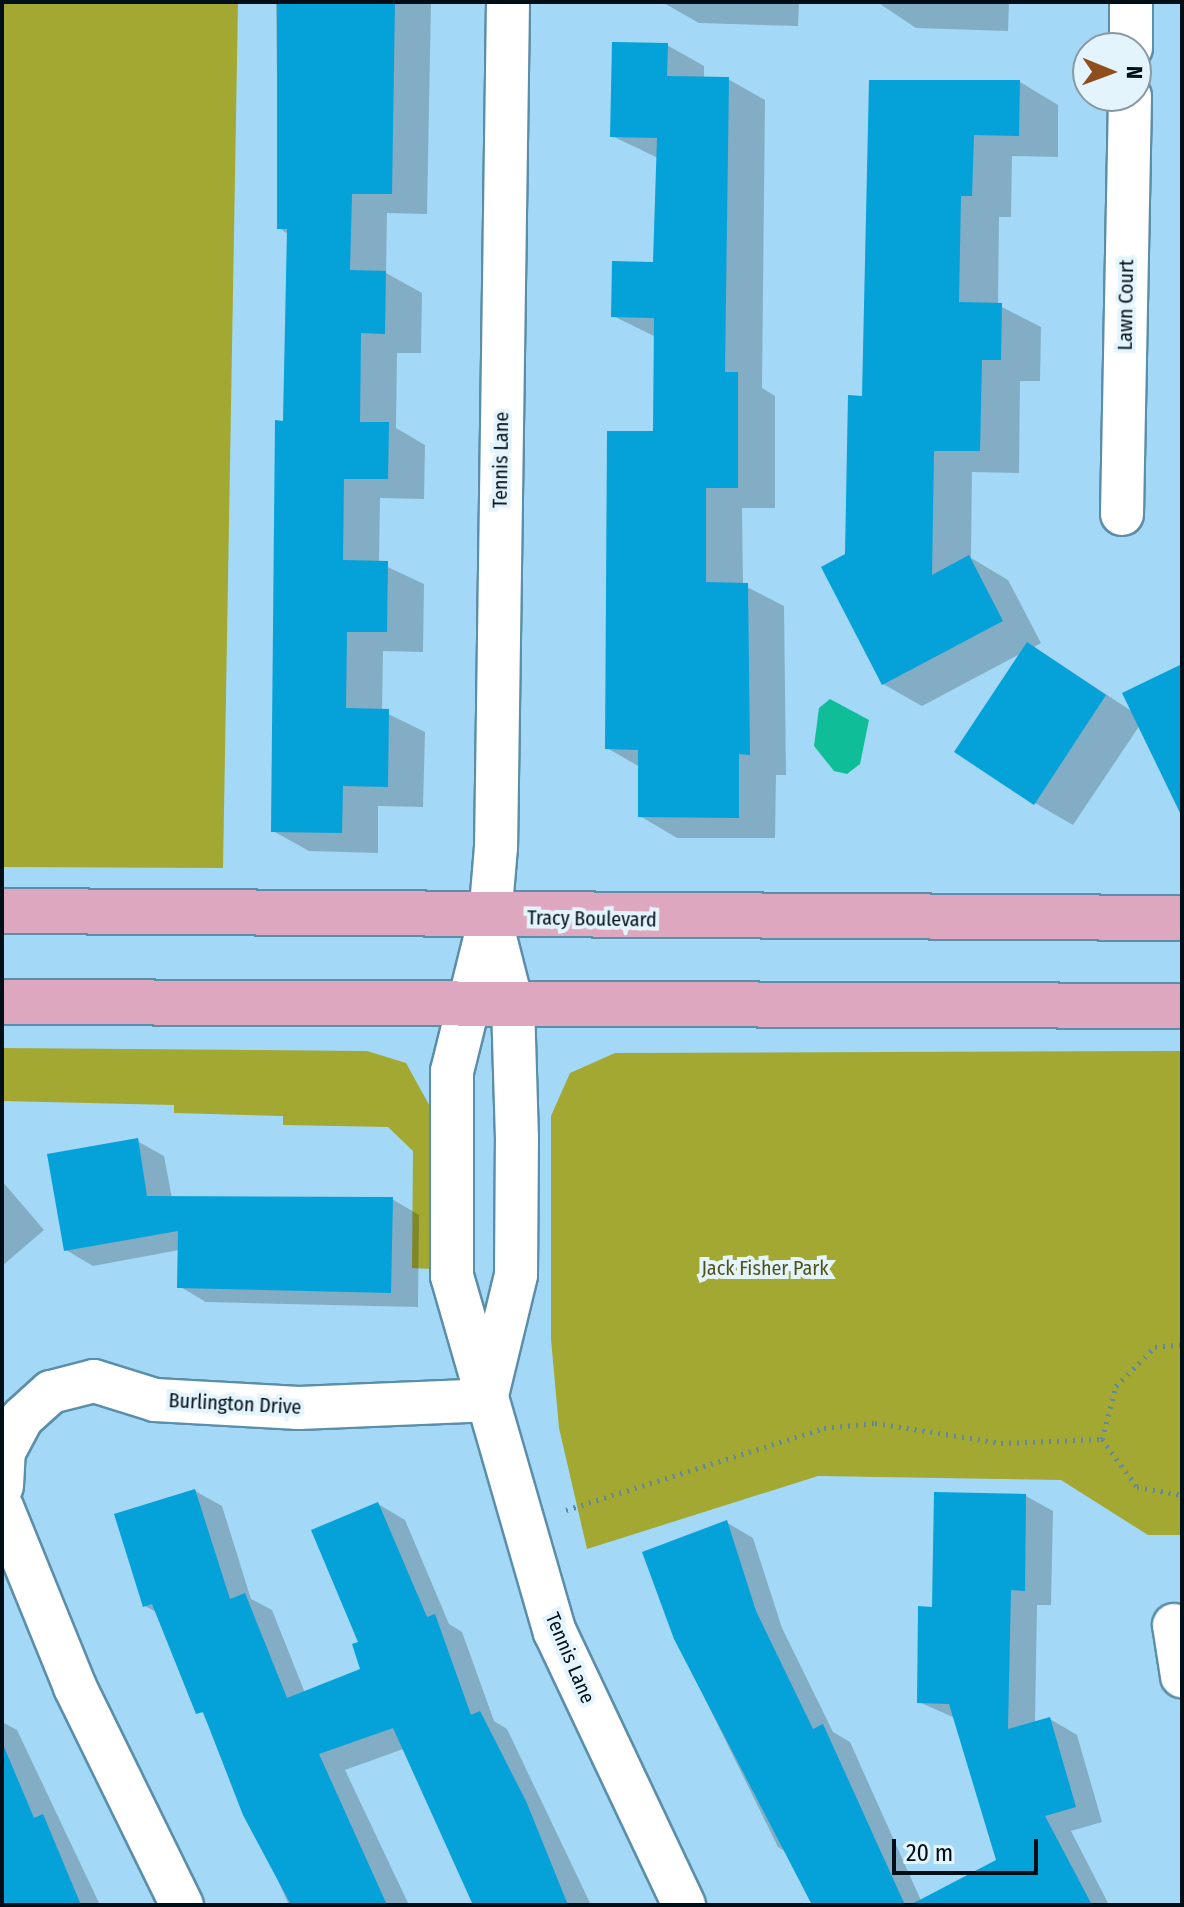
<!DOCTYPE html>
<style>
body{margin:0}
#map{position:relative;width:1184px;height:1907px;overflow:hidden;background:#a3d9f6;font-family:"Fira Sans Condensed",sans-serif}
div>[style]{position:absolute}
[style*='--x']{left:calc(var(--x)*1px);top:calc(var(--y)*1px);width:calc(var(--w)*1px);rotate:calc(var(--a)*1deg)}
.green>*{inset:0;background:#a2a832}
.water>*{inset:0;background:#10bd99}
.shadow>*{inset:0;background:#0003}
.building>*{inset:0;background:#05a1d9}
.path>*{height:5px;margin-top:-2.5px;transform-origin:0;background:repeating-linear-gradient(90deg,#62889e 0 2px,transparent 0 8px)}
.roads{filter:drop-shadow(2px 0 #5b8ea9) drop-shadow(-2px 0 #5b8ea9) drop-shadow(0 2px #5b8ea9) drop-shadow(0 -2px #5b8ea9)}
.street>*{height:42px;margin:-21px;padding:0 21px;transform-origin:21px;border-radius:21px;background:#fff}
.primary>*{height:44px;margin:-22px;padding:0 22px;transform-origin:22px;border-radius:22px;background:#dca7bf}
span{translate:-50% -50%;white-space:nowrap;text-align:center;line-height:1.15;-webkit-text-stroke:8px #e4f4fd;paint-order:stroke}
.street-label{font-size:20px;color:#000e18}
.park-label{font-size:20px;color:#505318}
.frame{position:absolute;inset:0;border:4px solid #000e18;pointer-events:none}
.north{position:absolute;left:1072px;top:32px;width:80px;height:80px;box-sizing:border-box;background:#e4f4fd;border:2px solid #8998a1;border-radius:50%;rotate:91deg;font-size:22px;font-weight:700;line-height:32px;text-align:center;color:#000e18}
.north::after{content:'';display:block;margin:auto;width:28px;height:36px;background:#904d1d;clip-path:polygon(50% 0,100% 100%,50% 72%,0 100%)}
.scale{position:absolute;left:892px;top:1839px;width:146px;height:36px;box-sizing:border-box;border:4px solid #000e18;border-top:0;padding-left:10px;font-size:24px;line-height:28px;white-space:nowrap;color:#000e18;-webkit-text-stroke:6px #e4f4fd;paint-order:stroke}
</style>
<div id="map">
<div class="green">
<i style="clip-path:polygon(2px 2px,238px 2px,223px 868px,2px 867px)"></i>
<i style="clip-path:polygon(2px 1048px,367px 1051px,406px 1063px,433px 1112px,432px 1269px,412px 1268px,413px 1151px,388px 1127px,283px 1125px,283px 1116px,174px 1113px,174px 1105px,2px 1101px)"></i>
<i style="clip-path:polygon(1182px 1051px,1182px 1535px,1148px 1535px,1061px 1480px,818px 1476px,587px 1549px,559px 1428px,551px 1339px,551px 1116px,570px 1073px,615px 1053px)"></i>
</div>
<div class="water">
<i style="clip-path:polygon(830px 699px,869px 720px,860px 764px,847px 774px,834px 771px,814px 746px,819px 708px)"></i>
</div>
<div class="shadow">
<i style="clip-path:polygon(276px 2px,431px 2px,427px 214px,387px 213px,386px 273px,422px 293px,421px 353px,397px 353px,396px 428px,425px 445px,424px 499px,380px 498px,379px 563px,424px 584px,423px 652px,383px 651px,382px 711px,425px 732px,423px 807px,378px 806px,378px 853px,309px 851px,273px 831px,288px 234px,279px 228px)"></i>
<i style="clip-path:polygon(662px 2px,799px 2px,798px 26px,699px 23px)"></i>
<i style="clip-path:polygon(877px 2px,1009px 2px,1008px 31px,916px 28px)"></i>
<i style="clip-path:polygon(667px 45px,704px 66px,704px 79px,728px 79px,765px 100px,762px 388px,775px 396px,775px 508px,742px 508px,743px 585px,784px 606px,786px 775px,776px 775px,775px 838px,677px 838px,640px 816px,640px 767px,607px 748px,655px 433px,656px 337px,613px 316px,655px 264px,658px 158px,612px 136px)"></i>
<i style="clip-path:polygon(871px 82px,1020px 82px,1058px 105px,1058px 157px,1012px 156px,1011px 217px,999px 217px,998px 305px,1041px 327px,1040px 381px,1020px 381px,1019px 473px,972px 472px,971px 558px,1008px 580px,1041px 643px,1034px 647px,1133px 712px,1182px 666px,1182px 794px,1140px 725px,1073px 825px,1035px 803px,1022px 653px,922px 706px,883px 684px,847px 556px,864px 398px)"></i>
<i style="clip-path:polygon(137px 1141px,164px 1156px,172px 1198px,392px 1199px,419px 1215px,418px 1307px,206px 1302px,179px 1286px,179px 1250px,93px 1266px,66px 1250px)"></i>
<i style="clip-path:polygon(2px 1181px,44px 1230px,2px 1266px)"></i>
<i style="clip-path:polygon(195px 1491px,222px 1506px,251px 1599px,272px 1610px,305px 1693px,363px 1670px,378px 1504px,405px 1520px,449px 1624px,462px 1632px,494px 1721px,507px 1729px,591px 1905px,476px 1905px,406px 1748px,345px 1770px,409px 1905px,289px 1905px,158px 1613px,145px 1606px)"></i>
<i style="clip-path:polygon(1026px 1496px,1053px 1511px,1051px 1605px,1037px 1605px,1035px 1723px,1050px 1719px,1077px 1735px,1102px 1822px,1071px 1831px,1109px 1905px,983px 1905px,998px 1861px,955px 1718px,919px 1702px,934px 1609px)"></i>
<i style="clip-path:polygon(726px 1522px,753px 1538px,782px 1628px,833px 1732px,850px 1742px,923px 1905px,812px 1905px,793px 1856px,778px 1847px,677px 1642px)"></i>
<i style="clip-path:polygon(2px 1722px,17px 1730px,100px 1905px,2px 1905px)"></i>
</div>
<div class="building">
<i style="clip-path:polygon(277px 2px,395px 2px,392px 194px,352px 194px,350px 270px,386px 271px,385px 334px,361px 333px,360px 422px,389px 422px,388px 479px,344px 479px,343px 560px,388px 561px,387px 632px,347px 632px,346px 708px,389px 709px,388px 787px,343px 786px,342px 833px,271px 832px,275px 420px,283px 421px,287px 229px,277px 229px)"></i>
<i style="clip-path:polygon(612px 42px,668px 43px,667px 76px,729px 77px,725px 372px,738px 372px,738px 488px,706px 488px,706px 582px,748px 583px,750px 755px,739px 754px,739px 818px,638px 817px,638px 750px,605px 749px,607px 431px,653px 431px,654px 318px,611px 317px,612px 261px,653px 262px,657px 138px,610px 137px)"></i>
<i style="clip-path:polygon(869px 80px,1020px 80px,1019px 136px,974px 135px,972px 196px,961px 196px,959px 302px,1002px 303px,1001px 360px,982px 360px,980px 451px,934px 451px,932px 575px,969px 555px,1003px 621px,882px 685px,821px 567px,845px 554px,848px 395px,862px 396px)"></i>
<i style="clip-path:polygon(1027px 642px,1106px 695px,1034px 805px,954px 752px)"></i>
<i style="clip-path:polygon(1182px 664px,1182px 817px,1122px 693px)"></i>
<i style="clip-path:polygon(138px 1138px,147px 1196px,393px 1197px,391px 1293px,177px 1288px,178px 1231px,64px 1251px,47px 1154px)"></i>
<i style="clip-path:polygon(195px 1489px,230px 1599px,245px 1593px,287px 1698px,360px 1669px,352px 1644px,358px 1642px,311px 1530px,378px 1502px,427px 1617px,435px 1614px,471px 1715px,480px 1711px,526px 1801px,568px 1905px,473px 1905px,393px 1728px,319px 1754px,387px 1905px,291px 1905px,243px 1815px,203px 1712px,196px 1714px,152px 1604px,143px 1607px,114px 1514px)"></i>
<i style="clip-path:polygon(934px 1492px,1026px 1494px,1025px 1591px,1011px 1590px,1008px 1729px,1050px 1717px,1076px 1807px,1045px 1816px,1092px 1905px,910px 1905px,996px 1860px,949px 1704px,917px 1703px,918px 1606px,932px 1607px)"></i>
<i style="clip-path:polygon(727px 1520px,756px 1611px,813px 1729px,823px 1724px,905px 1905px,812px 1905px,674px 1639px,642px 1552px)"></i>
<i style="clip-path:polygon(2px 1742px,34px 1818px,43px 1814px,81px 1905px,2px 1905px)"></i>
</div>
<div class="path">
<i style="--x:1102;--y:1439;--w:55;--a:-75.2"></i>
<i style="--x:1116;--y:1386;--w:55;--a:-45"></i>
<i style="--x:1155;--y:1347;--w:27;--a:-6"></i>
<i style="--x:566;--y:1510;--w:271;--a:-17.6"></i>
<i style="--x:824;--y:1428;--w:51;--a:-5.6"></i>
<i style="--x:875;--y:1423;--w:128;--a:9"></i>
<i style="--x:1001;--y:1443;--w:101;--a:-2.3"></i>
<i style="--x:1102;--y:1439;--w:59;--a:53.9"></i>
<i style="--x:1137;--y:1487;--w:46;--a:10.1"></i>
</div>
<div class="roads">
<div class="street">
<i style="--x:508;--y:2;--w:845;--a:90.81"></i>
<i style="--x:496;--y:847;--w:71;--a:94.8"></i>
<i style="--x:490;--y:918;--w:158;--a:103.9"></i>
<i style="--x:452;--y:1071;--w:205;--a:90"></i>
<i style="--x:452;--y:1276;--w:371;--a:73.9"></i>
<i style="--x:555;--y:1632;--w:302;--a:64.7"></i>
<i style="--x:1131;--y:48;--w:46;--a:-90"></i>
<i style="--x:1122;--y:514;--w:418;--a:-88.9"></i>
<i style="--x:487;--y:1395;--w:123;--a:-76.4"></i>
<i style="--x:516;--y:1275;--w:136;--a:-89.6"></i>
<i style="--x:517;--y:1139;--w:131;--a:-91.7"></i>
<i style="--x:513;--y:1008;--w:93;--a:-104.3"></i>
<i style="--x:2;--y:1486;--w:34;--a:-87"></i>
<i style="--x:4;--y:1452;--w:38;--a:-62"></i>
<i style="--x:22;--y:1418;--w:39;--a:-42"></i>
<i style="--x:51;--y:1392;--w:44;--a:-14.3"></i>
<i style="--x:94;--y:1381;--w:64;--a:17.3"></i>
<i style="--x:155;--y:1400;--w:144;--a:3.2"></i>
<i style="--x:299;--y:1408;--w:187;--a:-2.4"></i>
<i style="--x:2;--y:1507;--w:194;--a:67.9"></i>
<i style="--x:75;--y:1687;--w:243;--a:63.9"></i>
<i style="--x:1174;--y:1625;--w:52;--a:81.1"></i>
</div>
<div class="primary">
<i style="--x:2;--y:911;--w:1180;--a:0.34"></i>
<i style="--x:2;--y:1002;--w:1180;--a:0.19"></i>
</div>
</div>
<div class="street-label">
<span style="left:1126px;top:305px;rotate:-89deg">Lawn Court</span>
<span style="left:501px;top:460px;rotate:-89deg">Tennis Lane</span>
<span style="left:592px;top:919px;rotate:1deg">Tracy Boulevard</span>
<span style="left:235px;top:1404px;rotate:3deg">Burlington Drive</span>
<span style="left:570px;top:1658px;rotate:67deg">Tennis Lane</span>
</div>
<div class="park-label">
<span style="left:765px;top:1268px">Jack Fisher Park</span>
</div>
<div class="frame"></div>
<div class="north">N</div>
<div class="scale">20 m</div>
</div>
